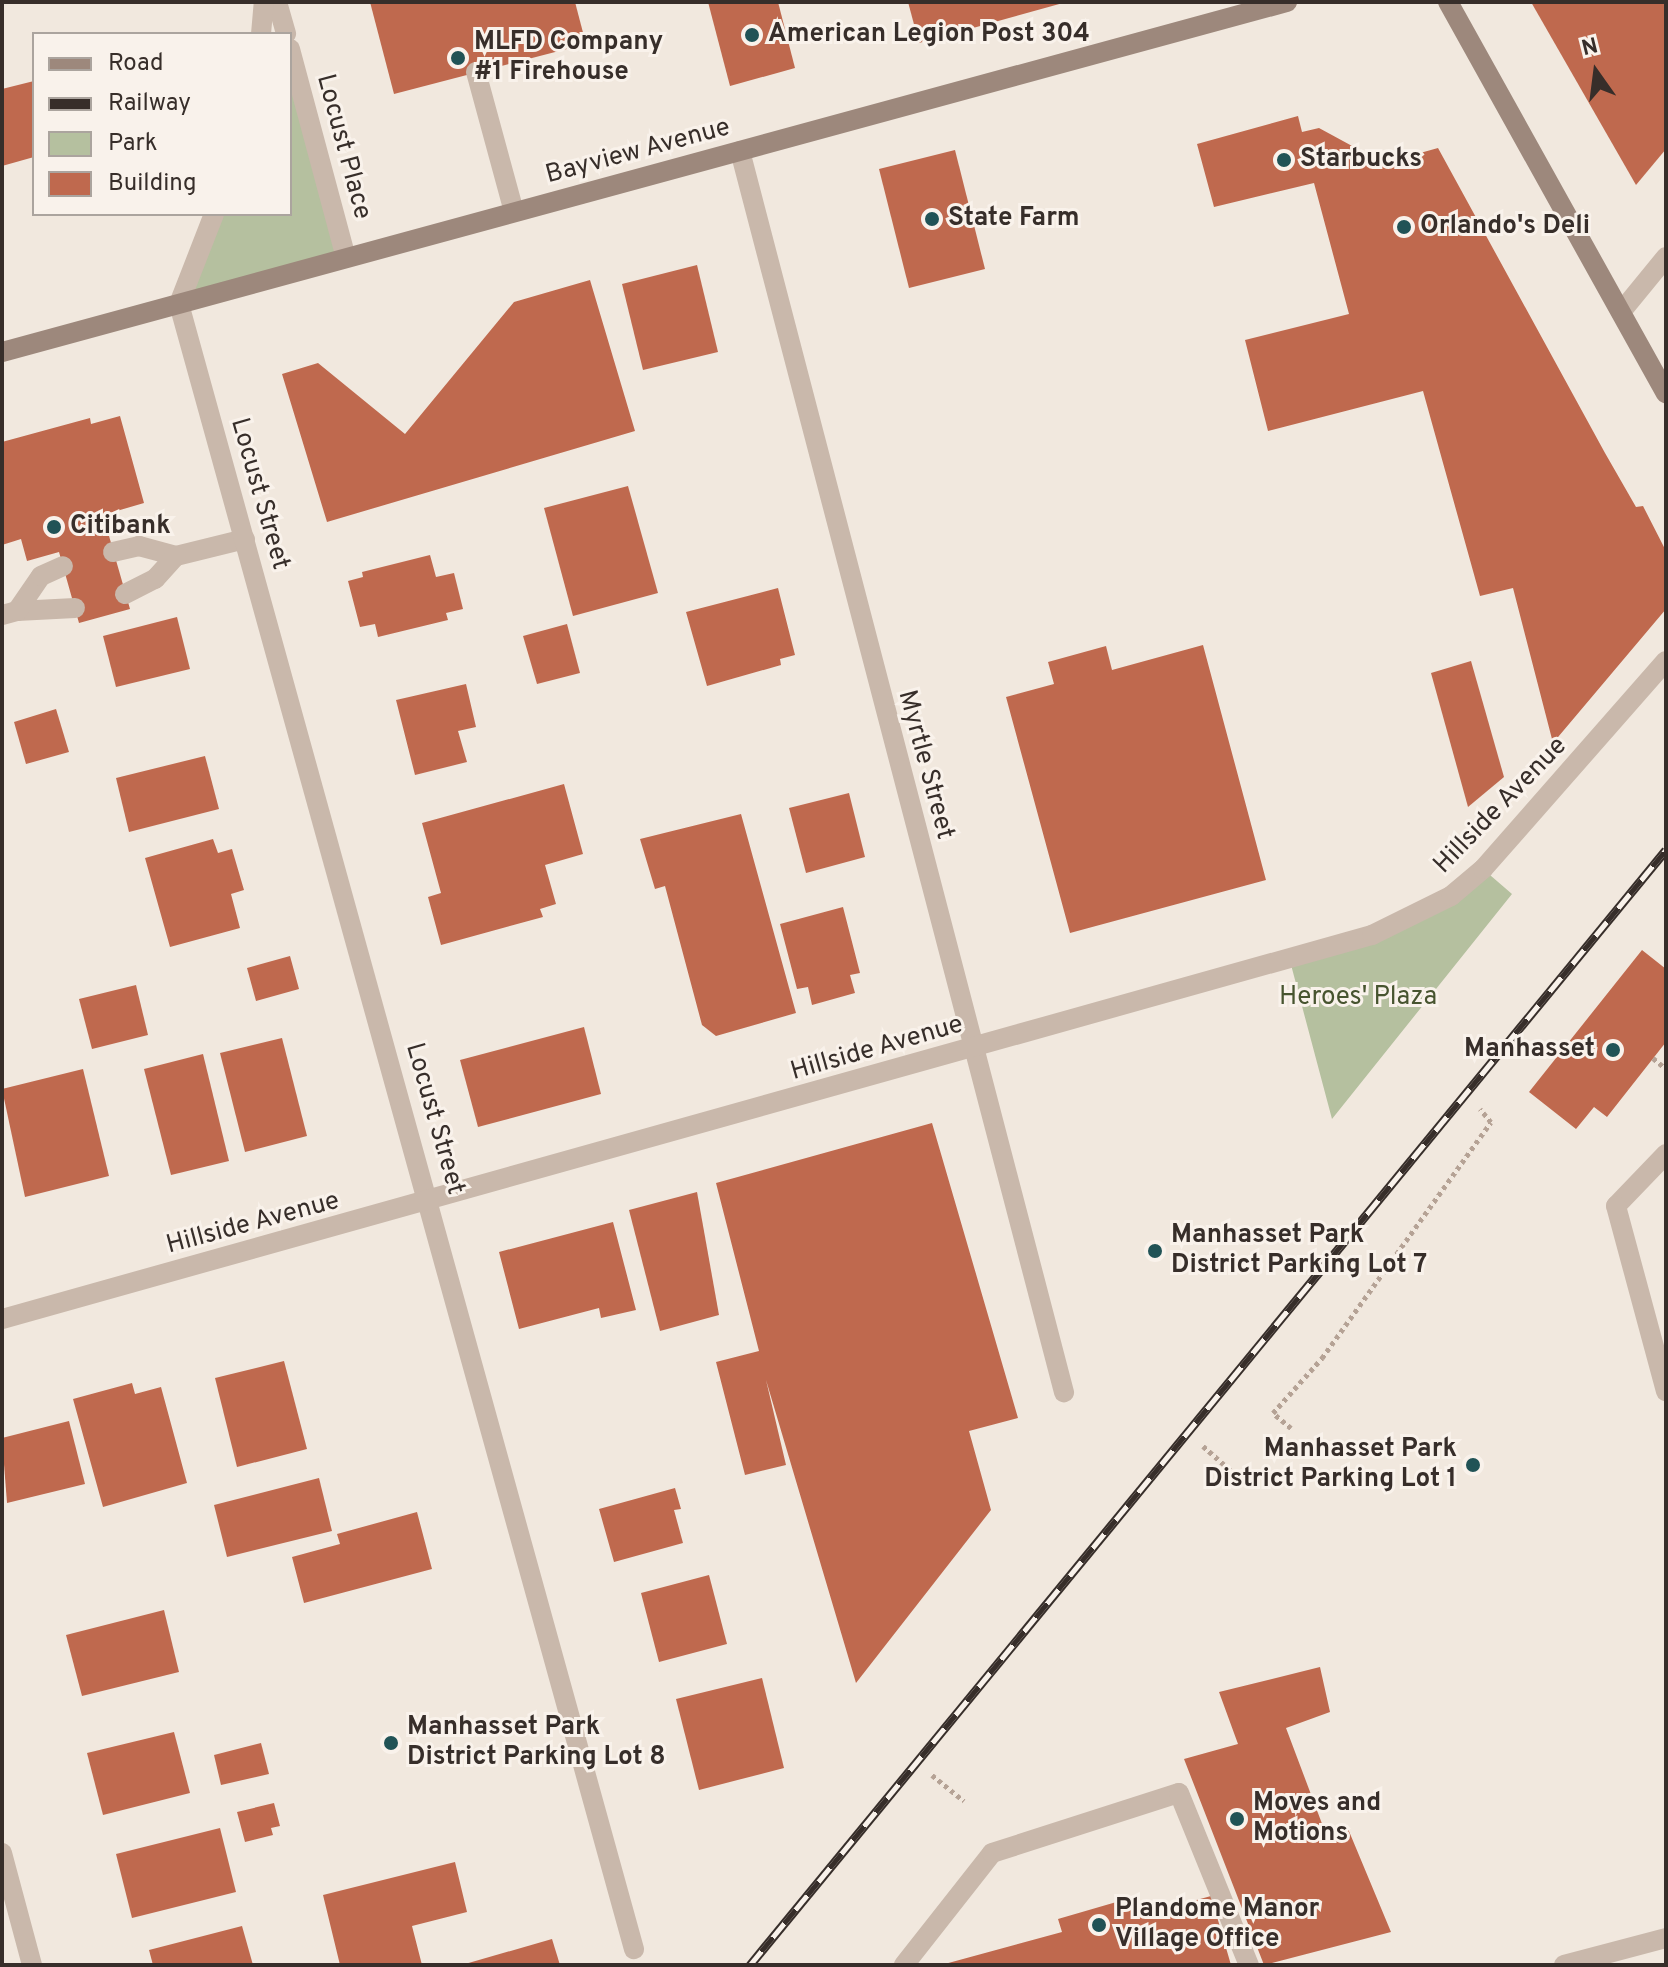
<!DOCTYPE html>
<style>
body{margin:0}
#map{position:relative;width:1668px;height:1967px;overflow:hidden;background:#f1e8de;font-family:Overpass,sans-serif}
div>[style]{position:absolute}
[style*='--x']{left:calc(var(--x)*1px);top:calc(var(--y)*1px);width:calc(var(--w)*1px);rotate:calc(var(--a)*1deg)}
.green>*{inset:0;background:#b5c09f}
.building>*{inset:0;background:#bf694e}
.path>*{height:5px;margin-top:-2.5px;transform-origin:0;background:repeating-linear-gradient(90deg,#b5a295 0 4px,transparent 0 8px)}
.lane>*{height:20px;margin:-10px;padding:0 10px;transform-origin:10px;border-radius:10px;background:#c9b8ab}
.street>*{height:20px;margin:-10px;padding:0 10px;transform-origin:10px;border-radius:10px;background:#c9b8ab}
.secondary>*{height:20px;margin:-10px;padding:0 10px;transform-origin:10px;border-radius:10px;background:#9d887c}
.rail>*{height:9px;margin-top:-4.5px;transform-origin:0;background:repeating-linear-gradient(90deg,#f9f2eb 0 18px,#372e2a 0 36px);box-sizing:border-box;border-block:2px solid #372e2a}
.dots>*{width:22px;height:22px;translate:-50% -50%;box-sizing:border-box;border:4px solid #f9f2eb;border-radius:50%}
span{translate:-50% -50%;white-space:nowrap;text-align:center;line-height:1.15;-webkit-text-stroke:6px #f9f2eb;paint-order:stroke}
.poi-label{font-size:26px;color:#372e2a;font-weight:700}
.left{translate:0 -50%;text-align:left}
.right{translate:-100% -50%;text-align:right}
.street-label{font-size:26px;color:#372e2a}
.park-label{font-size:26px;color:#47542f}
.frame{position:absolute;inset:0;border:4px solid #372e2a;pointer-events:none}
.legend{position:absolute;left:32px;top:32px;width:260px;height:184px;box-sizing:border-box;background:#f9f2eb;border:2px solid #aba49e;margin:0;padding:10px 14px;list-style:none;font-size:24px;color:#372e2a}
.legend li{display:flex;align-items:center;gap:16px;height:40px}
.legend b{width:40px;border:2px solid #aba49e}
.north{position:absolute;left:1556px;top:32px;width:80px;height:80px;-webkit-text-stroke:6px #f9f2eb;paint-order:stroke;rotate:346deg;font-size:22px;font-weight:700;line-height:32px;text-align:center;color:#372e2a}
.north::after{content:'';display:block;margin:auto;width:28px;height:36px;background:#372e2a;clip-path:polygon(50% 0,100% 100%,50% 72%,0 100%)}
</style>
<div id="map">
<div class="green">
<i style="clip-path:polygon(290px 47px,346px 258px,179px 304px,214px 214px,290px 214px)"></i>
<i style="clip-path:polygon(1483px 869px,1512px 894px,1332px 1119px,1290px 961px,1372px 935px)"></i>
</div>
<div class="building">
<i style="clip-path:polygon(370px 2px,575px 2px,586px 44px,394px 94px)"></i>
<i style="clip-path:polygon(708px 2px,778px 2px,795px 68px,730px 86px)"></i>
<i style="clip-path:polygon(908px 2px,1062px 2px,1063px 3px,919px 43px)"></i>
<i style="clip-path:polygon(1531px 2px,1666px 2px,1666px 149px,1636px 185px)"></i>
<i style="clip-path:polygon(34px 81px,34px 157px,2px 166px,2px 89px)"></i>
<i style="clip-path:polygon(1298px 116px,1302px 132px,1319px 128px,1365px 153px,1370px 167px,1438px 148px,1605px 453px,1636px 507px,1643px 506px,1666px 551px,1666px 609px,1553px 743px,1513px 588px,1480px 596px,1423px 391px,1268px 431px,1245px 340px,1349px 314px,1314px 183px,1214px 207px,1197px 144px)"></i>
<i style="clip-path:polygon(955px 150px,985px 269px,909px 288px,879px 169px)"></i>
<i style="clip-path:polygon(697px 265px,718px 352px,643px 370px,622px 284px)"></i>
<i style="clip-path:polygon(590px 280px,635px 431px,327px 522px,282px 374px,318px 363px,405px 434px,514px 302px)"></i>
<i style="clip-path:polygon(120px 416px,144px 503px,103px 515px,130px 609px,79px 623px,59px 552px,27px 561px,21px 539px,2px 545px,2px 442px,90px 418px,91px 424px)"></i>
<i style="clip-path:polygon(628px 486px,658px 593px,573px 616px,544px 508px)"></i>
<i style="clip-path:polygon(430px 555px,436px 577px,454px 573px,463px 609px,446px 613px,448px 620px,378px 637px,375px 624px,360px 627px,348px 581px,363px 577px,362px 572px)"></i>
<i style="clip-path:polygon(778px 588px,795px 655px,780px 659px,781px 665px,707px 686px,686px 612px)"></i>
<i style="clip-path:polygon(177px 617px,190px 669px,116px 687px,103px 636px)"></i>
<i style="clip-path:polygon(567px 624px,580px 673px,537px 684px,523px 636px)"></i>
<i style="clip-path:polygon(1203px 645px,1266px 880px,1070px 933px,1006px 697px,1054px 684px,1048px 662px,1106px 646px,1112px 670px)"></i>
<i style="clip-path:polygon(1471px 661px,1504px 777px,1468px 807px,1431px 673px)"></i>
<i style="clip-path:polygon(466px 684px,476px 727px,458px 731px,467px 762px,415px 775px,396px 700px)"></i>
<i style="clip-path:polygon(56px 709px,69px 752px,26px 764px,14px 722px)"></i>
<i style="clip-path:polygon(205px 756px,219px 809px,129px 832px,116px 778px)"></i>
<i style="clip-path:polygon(564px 784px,583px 854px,545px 865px,556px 904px,540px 909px,543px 917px,441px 945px,428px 897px,441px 893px,422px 823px)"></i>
<i style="clip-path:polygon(849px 793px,865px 857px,806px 873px,789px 808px)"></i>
<i style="clip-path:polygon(741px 814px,796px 1013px,716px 1036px,702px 1025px,665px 886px,655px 889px,640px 839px)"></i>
<i style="clip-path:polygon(213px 839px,218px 853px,232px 849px,244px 890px,231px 894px,240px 928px,170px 947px,145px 858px)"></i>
<i style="clip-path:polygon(843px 907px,860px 973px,850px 975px,855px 993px,812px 1005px,808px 987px,797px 989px,780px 924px)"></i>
<i style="clip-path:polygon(1642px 950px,1666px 969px,1666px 1042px,1607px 1117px,1594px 1107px,1576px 1129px,1529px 1092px)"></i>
<i style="clip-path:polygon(290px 956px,299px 989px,256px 1001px,247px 968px)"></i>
<i style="clip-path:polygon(136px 985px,148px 1035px,92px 1049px,79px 999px)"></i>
<i style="clip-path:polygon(584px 1027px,601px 1094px,478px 1127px,460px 1060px)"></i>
<i style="clip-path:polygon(282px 1038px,307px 1136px,245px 1152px,220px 1053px)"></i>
<i style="clip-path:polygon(203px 1054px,229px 1161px,171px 1175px,144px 1069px)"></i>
<i style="clip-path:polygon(83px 1069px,109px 1176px,25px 1197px,2px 1089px)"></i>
<i style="clip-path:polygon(932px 1123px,1018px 1418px,969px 1431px,991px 1510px,856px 1683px,766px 1380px,786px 1465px,745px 1475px,716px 1362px,759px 1351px,716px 1183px)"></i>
<i style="clip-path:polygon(697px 1192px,719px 1315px,660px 1331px,629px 1210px)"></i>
<i style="clip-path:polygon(613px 1222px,636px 1310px,601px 1318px,599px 1308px,519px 1329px,499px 1252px)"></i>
<i style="clip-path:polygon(284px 1361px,307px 1449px,237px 1467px,215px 1378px)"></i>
<i style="clip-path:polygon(132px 1383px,135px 1394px,161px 1387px,187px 1483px,103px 1507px,73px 1399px)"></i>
<i style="clip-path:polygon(69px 1421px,85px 1484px,7px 1503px,2px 1438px)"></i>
<i style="clip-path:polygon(319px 1478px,332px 1531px,227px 1557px,214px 1505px)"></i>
<i style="clip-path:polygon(675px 1488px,681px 1509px,674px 1510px,683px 1543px,614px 1562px,599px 1509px)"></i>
<i style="clip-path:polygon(417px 1512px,432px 1569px,304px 1603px,292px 1557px,340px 1544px,337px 1534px)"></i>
<i style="clip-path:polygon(709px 1575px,727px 1644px,659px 1662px,641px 1593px)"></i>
<i style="clip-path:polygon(164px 1610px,179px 1672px,82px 1696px,66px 1635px)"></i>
<i style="clip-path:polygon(1320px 1667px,1330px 1712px,1286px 1728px,1324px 1829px,1346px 1824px,1391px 1932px,1264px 1965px,1184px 1759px,1238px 1744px,1219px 1692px)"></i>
<i style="clip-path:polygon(762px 1678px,784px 1768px,699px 1790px,676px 1699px)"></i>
<i style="clip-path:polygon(174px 1732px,190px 1793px,103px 1815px,87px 1753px)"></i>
<i style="clip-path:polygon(261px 1743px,269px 1774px,221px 1785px,214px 1755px)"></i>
<i style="clip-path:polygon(274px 1803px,280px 1826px,271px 1828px,273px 1835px,245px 1842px,237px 1812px)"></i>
<i style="clip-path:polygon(220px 1828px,236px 1892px,132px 1918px,116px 1854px)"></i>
<i style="clip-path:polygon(455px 1862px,467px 1912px,412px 1926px,422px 1965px,340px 1965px,323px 1895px)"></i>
<i style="clip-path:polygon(1137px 1896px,1142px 1915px,1211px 1896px,1231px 1965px,941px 1965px,1062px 1932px,1058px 1919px)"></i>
<i style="clip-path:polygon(242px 1926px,253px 1965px,153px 1965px,149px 1950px)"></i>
<i style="clip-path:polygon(552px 1939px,560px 1965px,465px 1965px,465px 1964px)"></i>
</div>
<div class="path">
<i style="--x:1653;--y:1058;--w:17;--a:40"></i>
<i style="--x:1291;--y:1428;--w:23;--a:-140"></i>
<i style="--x:1273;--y:1413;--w:74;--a:-48.3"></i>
<i style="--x:1322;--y:1358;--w:290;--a:-54.4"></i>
<i style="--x:1491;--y:1122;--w:17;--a:-130"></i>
<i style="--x:1203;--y:1446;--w:55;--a:41.3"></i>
<i style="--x:932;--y:1775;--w:41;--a:39.1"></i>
</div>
<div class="lane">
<i style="--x:476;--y:72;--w:145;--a:74.8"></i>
<i style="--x:113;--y:552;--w:27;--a:-13"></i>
<i style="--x:139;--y:546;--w:38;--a:15"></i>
<i style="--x:176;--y:556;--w:71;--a:-13.8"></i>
<i style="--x:125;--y:594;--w:34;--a:-27"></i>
<i style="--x:155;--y:579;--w:31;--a:-48"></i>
<i style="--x:17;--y:611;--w:58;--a:-3"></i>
<i style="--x:2;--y:615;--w:16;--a:-15"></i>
<i style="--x:17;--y:611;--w:42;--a:-55.6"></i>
<i style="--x:41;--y:576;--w:24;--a:-24"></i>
<i style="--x:1666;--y:1154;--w:72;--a:133.9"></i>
<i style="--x:1616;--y:1206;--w:192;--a:74.9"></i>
<i style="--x:904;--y:1965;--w:142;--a:-51.8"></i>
<i style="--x:992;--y:1853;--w:196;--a:-17.8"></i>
<i style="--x:1179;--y:1793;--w:186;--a:67.9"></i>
</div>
<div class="street">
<i style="--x:277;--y:2;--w:33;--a:74"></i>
<i style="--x:261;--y:34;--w:32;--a:-85"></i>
<i style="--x:290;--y:49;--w:216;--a:75"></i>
<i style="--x:740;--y:151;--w:1283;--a:75.37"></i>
<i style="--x:214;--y:214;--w:97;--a:111.3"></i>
<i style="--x:179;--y:304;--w:1707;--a:74.54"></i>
<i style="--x:1621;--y:312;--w:71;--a:-50.7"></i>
<i style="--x:2;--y:1319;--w:1423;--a:-15.66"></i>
<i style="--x:1372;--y:935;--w:88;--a:-26.3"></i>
<i style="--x:1451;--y:896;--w:42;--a:-40.2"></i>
<i style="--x:1483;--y:869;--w:277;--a:-48.7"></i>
<i style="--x:2;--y:1853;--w:116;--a:75"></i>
<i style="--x:1564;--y:1965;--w:106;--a:-14.8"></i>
</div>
<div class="secondary">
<i style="--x:1448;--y:2;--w:448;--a:60.9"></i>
<i style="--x:2;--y:352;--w:1332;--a:-15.24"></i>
</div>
<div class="rail">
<i style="--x:750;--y:1965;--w:1443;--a:-50.6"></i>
</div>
<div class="dots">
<i style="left:752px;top:35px;background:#215356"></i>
<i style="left:458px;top:58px;background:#215356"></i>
<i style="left:1284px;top:160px;background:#215356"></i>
<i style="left:932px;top:219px;background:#215356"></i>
<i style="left:1404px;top:227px;background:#215356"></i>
<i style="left:54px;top:527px;background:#215356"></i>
<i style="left:1613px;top:1050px;background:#215356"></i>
<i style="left:1155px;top:1251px;background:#215356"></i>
<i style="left:1473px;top:1465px;background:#215356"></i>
<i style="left:391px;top:1743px;background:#215356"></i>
<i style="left:1237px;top:1819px;background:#215356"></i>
<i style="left:1099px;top:1925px;background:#215356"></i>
</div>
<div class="poi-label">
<span class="left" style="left:768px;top:35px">American Legion Post 304</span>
<span class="left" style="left:474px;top:58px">MLFD Company<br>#1 Firehouse</span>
<span class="left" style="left:1300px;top:160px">Starbucks</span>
<span class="left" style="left:948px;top:219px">State Farm</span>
<span class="left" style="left:1420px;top:227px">Orlando's Deli</span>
<span class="left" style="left:70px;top:527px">Citibank</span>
<span class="right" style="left:1595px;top:1050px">Manhasset</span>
<span class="left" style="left:1171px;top:1251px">Manhasset Park<br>District Parking Lot 7</span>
<span class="right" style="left:1457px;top:1465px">Manhasset Park<br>District Parking Lot 1</span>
<span class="left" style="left:407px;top:1743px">Manhasset Park<br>District Parking Lot 8</span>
<span class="left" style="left:1253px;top:1819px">Moves and<br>Motions</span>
<span class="left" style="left:1115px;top:1925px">Plandome Manor<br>Village Office</span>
</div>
<div class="street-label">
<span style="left:343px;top:147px;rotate:75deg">Locust Place</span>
<span style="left:638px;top:152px;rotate:-15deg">Bayview Avenue</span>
<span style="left:259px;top:494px;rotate:74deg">Locust Street</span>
<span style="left:925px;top:765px;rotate:75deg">Myrtle Street</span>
<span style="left:1501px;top:806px;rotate:-46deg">Hillside Avenue</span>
<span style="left:877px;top:1049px;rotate:-16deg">Hillside Avenue</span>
<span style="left:434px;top:1119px;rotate:74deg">Locust Street</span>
<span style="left:253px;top:1224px;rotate:-15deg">Hillside Avenue</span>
</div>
<div class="park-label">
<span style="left:1358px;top:998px">Heroes' Plaza</span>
</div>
<div class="frame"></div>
<ul class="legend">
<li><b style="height:10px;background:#9d887c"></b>Road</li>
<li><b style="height:10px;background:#372e2a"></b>Railway</li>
<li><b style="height:22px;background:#b5c09f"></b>Park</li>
<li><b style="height:22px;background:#bf694e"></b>Building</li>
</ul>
<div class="north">N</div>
</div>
